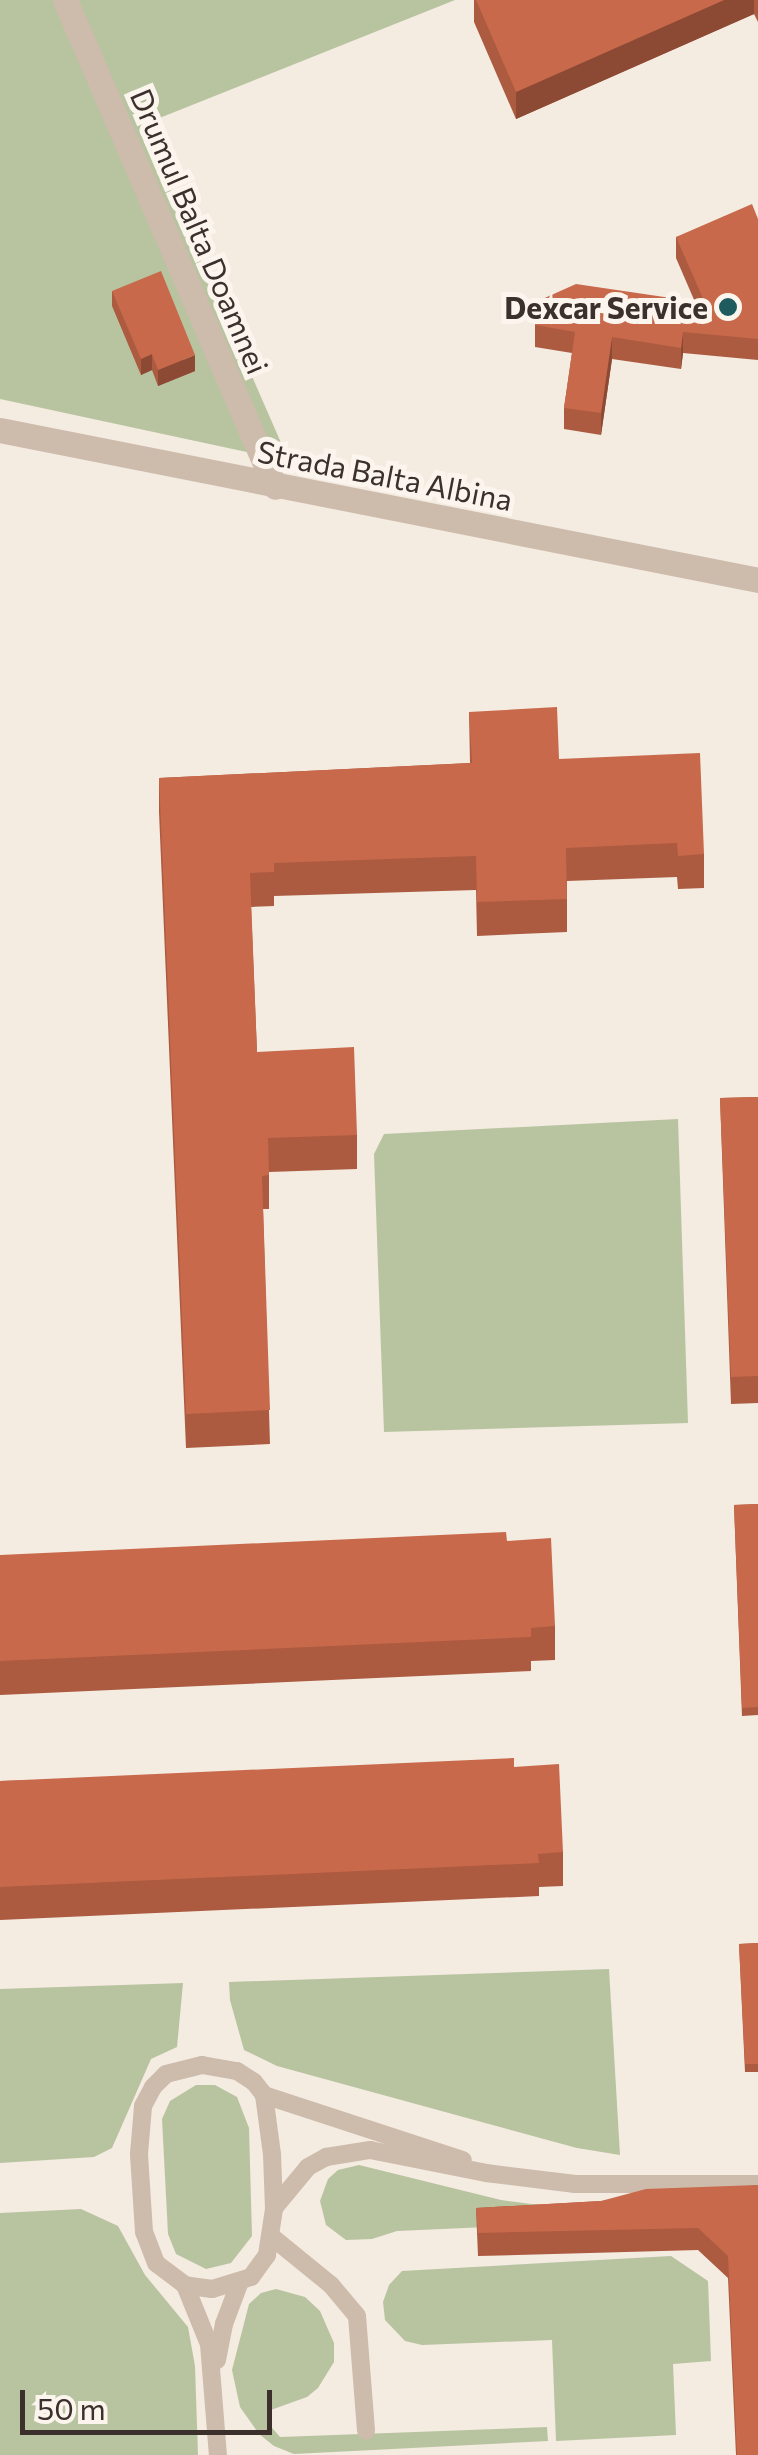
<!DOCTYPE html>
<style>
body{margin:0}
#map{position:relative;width:758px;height:2455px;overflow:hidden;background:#f4ebe1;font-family:Commissioner,sans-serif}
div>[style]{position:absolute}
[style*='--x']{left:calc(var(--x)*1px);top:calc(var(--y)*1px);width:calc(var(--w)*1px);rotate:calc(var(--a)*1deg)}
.green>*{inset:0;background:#b8c4a0}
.service>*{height:18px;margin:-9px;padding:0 9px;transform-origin:9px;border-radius:9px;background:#cdbbac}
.minor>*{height:25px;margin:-12.5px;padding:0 12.5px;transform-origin:12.5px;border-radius:12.5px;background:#cdbbac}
.wall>*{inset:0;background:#ac5a40}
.shaded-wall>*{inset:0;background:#8c4a34}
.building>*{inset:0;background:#c8694b}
.dots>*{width:28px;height:28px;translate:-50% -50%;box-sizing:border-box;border:5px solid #fbf5ee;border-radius:50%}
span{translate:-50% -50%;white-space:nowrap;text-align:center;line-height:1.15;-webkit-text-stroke:10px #fbf5ee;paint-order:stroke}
.street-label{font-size:30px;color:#3b302b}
.poi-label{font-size:30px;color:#3b302b;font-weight:700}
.right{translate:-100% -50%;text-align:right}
.scale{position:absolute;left:20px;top:2390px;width:252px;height:45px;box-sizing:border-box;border:5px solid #3b302b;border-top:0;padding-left:12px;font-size:30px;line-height:35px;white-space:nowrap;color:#3b302b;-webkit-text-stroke:8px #fbf5ee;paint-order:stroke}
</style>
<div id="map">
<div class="green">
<i style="clip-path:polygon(0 0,455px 0,142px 125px,289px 461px,0 399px)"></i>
<i style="clip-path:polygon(678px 1119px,688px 1423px,384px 1432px,374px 1154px,384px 1134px)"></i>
<i style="clip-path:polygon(609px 1969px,620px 2155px,577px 2148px,277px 2066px,244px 2050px,230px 2000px,229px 1982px)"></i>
<i style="clip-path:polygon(183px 1983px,177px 2047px,151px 2059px,112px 2148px,94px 2157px,0 2163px,0 1989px)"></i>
<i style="clip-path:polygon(196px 2085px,215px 2085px,237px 2097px,249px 2128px,252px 2236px,231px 2263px,206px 2269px,176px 2254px,168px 2234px,162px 2119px,170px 2101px)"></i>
<i style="clip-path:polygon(359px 2165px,501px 2200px,548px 2206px,575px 2223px,397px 2231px,372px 2239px,346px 2240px,326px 2225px,320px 2201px,328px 2179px,338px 2170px)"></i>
<i style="clip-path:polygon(81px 2209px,118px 2226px,145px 2275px,188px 2327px,195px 2366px,198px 2455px,0 2455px,0 2213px)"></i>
<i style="clip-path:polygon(671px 2256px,708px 2281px,711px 2361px,673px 2364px,676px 2435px,556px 2441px,552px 2340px,422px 2345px,405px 2341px,385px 2320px,383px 2302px,389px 2285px,402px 2271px)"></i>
<i style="clip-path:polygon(276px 2289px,305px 2297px,320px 2311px,334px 2343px,334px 2362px,318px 2388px,307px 2397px,268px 2411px,267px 2422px,280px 2437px,547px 2427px,548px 2441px,294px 2454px,274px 2446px,259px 2434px,240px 2407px,232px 2370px,249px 2304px,261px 2293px)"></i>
</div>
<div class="service">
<i style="--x:202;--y:2065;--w:36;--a:10"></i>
<i style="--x:237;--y:2071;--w:20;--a:33"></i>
<i style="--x:254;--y:2082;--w:16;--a:52"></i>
<i style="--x:264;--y:2095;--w:60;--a:82.3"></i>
<i style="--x:272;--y:2154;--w:55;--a:87.9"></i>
<i style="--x:274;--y:2209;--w:47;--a:98.7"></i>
<i style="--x:267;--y:2255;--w:27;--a:126"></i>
<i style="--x:251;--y:2277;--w:41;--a:162.9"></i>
<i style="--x:212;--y:2289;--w:27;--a:-172"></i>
<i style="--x:185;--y:2285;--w:36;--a:-143"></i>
<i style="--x:156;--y:2263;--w:33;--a:-111"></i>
<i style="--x:144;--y:2232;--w:78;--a:-93.7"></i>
<i style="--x:139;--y:2154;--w:48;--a:-85.2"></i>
<i style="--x:143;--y:2106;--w:21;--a:-62"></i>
<i style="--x:153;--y:2087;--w:18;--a:-45"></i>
<i style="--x:166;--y:2074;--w:37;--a:-14"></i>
<i style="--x:264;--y:2095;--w:209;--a:18.1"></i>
<i style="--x:274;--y:2208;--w:53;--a:-50.3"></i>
<i style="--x:308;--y:2167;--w:21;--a:-29"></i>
<i style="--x:326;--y:2157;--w:45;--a:-9"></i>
<i style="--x:370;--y:2150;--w:118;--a:11.2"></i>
<i style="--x:486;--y:2173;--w:90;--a:7"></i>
<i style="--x:575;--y:2184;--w:183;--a:0"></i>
<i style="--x:272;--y:2237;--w:76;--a:39.1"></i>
<i style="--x:331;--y:2285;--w:40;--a:50"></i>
<i style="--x:357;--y:2316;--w:115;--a:85.5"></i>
<i style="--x:185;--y:2285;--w:64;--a:67.9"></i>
<i style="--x:209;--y:2344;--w:111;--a:85.4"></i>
<i style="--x:217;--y:2360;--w:37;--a:-79"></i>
<i style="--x:224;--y:2324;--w:43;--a:-69.4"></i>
</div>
<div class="minor">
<i style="--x:65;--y:0;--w:530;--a:66.67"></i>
<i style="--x:0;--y:430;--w:773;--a:11.19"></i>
</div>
<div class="wall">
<i style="clip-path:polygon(474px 0,758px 0,758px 22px,754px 14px,516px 119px,474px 22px)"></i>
<i style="clip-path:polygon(758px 219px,758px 360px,683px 353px,681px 369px,612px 359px,601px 435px,564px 429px,564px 408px,572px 353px,535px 347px,535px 325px,695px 302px,676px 258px,676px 237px)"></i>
<i style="clip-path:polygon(112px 291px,195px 371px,158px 386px,152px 370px,141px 375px,112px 306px)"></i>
<i style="clip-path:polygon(469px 712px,559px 759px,704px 854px,704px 888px,678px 889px,677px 877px,567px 881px,567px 932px,477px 936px,476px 890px,274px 896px,274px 906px,251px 907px,257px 1052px,357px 1135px,357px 1169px,269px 1172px,269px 1209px,263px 1209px,270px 1444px,186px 1448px,159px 812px,159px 778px,470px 763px)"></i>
<i style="clip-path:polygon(758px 1097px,758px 1403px,731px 1404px,720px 1098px)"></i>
<i style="clip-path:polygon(758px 1504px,758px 1715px,742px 1716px,734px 1505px)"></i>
<i style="clip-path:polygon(0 1555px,555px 1626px,555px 1660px,531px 1661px,531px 1671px,0 1695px)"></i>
<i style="clip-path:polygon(514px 1767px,563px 1852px,563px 1886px,539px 1887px,539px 1896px,0 1920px,0 1781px)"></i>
<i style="clip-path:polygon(758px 1943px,758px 2072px,745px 2072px,739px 1944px)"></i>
<i style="clip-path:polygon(758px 2185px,758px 2455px,736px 2455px,728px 2278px,698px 2250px,478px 2256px,476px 2208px,601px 2201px)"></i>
</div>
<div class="shaded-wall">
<i style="clip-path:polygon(724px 0,754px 0,754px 14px,516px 119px,516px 92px)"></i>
<i style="clip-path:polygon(683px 332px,683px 353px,681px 369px,681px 348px)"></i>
<i style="clip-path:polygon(612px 337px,612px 359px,601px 435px,601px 413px)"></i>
<i style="clip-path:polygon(152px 354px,152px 370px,141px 375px,141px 359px)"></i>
<i style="clip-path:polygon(195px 355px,195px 371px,158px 386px,158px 370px)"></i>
</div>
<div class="building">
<i style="clip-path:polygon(476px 0,724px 0,516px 92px)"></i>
<i style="clip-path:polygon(752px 204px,758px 219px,758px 339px,683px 332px,681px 348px,612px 337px,601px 413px,564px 408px,575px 332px,535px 325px,538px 301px,576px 284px,705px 303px,676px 237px)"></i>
<i style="clip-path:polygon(161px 271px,195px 355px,158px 370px,152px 354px,141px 359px,112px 291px)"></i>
<i style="clip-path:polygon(557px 707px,559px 759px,700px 753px,704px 854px,678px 856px,677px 843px,566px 848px,567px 899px,477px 902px,476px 856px,274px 863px,274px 872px,250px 873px,257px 1052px,354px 1047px,357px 1135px,268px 1138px,269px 1175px,262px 1176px,270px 1410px,186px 1414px,159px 778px,472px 763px,469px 712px)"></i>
<i style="clip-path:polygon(758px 1097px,758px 1376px,731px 1377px,720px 1098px)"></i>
<i style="clip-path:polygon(758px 1504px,758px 1707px,742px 1708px,734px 1505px)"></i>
<i style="clip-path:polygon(506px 1532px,507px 1541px,551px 1538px,555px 1626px,531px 1628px,531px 1637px,0 1661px,0 1555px)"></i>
<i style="clip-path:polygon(514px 1758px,514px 1767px,559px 1764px,563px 1852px,538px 1854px,539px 1863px,0 1887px,0 1781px)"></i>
<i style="clip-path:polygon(758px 1943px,758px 2064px,745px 2064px,739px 1944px)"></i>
<i style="clip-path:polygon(758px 2185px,758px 2455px,737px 2455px,728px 2256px,698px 2228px,478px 2233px,476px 2208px,601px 2201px,646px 2189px)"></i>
</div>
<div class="dots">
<i style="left:728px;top:307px;background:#1f5a5e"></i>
</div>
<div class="street-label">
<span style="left:200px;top:231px;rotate:67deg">Drumul Balta Doamnei</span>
<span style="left:385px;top:475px;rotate:11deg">Strada Balta Albina</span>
</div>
<div class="poi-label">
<span class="right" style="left:708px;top:307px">Dexcar Service</span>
</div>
<div class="scale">50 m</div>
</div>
